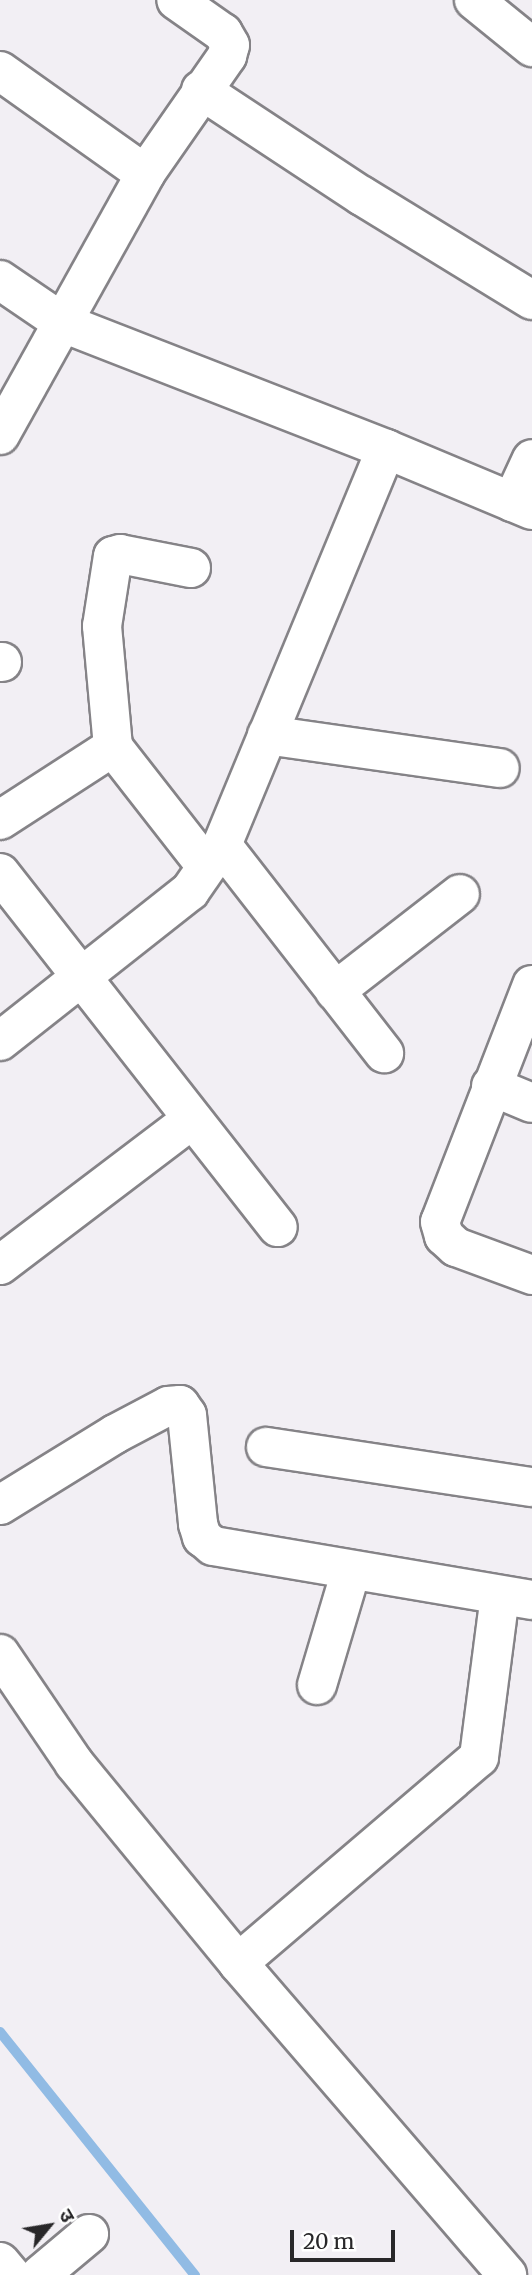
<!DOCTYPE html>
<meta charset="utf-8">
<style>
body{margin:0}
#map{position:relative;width:532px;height:2275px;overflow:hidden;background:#f2eff4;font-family:Merriweather,"Noto Sans Devanagari",serif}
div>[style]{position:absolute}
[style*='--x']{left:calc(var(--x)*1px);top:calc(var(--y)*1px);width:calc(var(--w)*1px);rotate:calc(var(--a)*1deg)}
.stream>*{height:10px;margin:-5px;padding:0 5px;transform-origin:5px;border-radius:5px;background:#91bbe4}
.roads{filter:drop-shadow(2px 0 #858387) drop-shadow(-2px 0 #858387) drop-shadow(0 2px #858387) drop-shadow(0 -2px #858387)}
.minor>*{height:38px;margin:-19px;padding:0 19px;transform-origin:19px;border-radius:19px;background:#fff}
span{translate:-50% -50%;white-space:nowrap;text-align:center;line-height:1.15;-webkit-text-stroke:7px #fff;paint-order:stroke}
.north{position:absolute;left:14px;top:2191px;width:70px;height:70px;-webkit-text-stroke:5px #fff;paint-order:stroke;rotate:60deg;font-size:19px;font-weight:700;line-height:28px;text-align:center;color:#282729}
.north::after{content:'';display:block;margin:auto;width:24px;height:32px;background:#282729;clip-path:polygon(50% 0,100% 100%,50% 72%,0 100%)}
.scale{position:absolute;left:290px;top:2230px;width:105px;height:32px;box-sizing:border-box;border:4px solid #282729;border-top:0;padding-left:9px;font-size:21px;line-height:24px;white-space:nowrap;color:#282729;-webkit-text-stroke:5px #fff;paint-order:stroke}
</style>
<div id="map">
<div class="stream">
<i style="--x:0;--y:2032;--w:312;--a:51.3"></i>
</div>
<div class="roads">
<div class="minor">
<i style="--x:474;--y:0;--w:75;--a:39"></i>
<i style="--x:0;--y:71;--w:178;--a:35.4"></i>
<i style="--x:201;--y:90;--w:193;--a:33.4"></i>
<i style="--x:362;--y:196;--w:199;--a:31.5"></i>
<i style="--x:0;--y:280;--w:76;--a:34.3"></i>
<i style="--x:63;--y:323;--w:347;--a:21.3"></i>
<i style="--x:386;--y:449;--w:429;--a:112.5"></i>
<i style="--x:222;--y:845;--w:56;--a:124.8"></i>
<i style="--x:190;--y:891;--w:242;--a:141.7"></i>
<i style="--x:0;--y:435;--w:299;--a:-60.9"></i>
<i style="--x:145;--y:174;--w:144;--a:-55.2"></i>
<i style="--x:227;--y:56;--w:11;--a:-75"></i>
<i style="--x:230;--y:45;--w:14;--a:-120"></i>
<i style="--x:223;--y:33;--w:57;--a:-144.9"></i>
<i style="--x:386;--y:449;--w:158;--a:22.7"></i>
<i style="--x:512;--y:502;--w:47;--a:-65.1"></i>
<i style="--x:191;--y:568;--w:72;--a:-168.8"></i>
<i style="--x:120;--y:554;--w:7;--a:164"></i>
<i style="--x:113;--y:556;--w:71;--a:98.9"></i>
<i style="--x:102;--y:626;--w:121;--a:84.8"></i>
<i style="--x:113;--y:747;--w:151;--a:52"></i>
<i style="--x:0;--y:662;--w:2;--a:0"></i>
<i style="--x:267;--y:735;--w:235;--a:8.1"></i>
<i style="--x:0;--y:820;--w:135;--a:-32.9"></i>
<i style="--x:222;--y:845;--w:264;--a:52.1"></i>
<i style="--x:0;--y:873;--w:450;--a:51.9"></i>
<i style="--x:532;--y:985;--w:254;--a:111.2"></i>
<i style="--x:440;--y:1222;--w:15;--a:74"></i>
<i style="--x:444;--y:1236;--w:16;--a:43"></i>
<i style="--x:456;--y:1247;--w:81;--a:20.2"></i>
<i style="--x:335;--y:991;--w:158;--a:-37.8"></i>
<i style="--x:491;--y:1086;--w:44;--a:22.5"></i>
<i style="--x:0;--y:1265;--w:241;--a:-37.2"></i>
<i style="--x:266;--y:1447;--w:269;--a:8.6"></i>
<i style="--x:0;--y:1505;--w:135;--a:-31.7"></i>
<i style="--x:115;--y:1434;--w:60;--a:-27.8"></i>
<i style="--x:168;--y:1406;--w:12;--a:-5"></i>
<i style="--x:180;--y:1405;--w:12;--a:55"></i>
<i style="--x:187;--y:1415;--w:110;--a:84.2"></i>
<i style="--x:198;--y:1524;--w:14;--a:73"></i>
<i style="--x:202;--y:1537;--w:14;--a:39"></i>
<i style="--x:213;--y:1546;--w:324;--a:9.6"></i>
<i style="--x:0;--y:1654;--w:132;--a:55.8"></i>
<i style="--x:74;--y:1763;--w:259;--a:50.6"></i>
<i style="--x:238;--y:1963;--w:412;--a:49.2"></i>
<i style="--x:317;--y:1685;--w:119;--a:-73.4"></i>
<i style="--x:238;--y:1963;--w:317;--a:-40.5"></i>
<i style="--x:479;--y:1757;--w:162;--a:-82.6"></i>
<i style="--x:0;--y:2262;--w:17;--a:50"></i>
<i style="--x:40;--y:2275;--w:64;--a:-39.9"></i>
</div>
</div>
<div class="north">उ</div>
<div class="scale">20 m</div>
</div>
